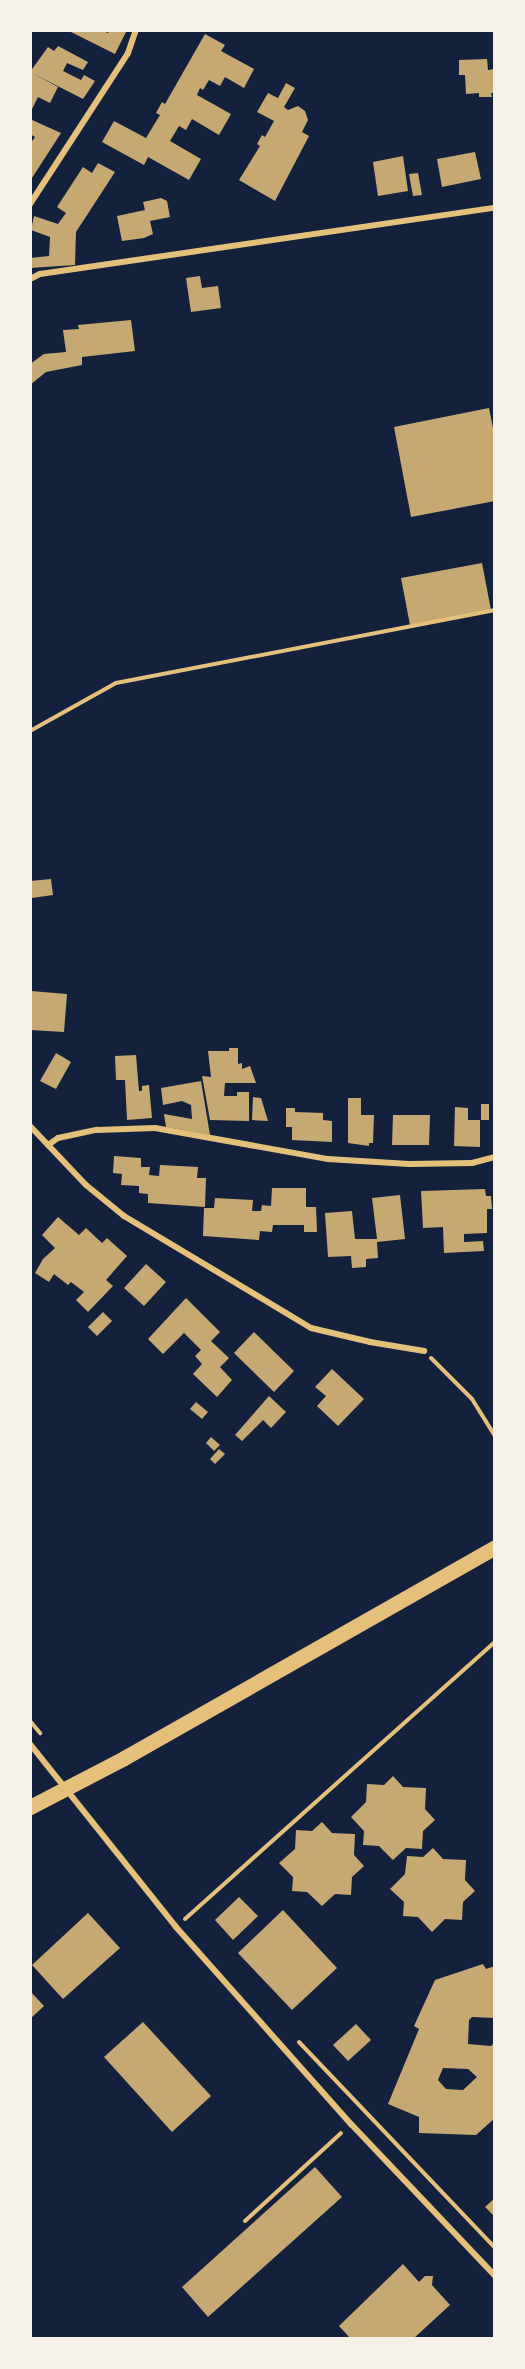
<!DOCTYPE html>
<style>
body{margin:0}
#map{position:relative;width:525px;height:2369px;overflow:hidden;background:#14213d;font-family:Merriweather,serif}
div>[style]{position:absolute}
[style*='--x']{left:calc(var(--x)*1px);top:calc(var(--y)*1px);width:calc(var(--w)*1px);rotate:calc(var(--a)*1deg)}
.building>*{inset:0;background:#c6a872}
.path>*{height:4px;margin:-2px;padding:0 2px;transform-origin:2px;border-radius:2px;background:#e5c07b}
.minor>*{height:6px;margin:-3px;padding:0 3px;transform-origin:3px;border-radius:3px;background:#e5c07b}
.primary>*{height:15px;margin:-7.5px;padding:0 7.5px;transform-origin:7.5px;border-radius:7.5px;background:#e5c07b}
span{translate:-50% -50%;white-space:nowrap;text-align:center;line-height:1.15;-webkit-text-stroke:6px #f6f1e7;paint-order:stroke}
.frame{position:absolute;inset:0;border:32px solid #f6f1e7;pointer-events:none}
</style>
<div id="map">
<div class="building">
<i style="clip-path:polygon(67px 30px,101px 30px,108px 33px,110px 30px,127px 30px,115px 54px)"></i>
<i style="clip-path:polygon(205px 34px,225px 45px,221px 51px,254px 69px,244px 88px,225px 77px,220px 86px,209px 80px,203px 90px,200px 88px,197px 95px,231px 114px,219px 135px,192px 119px,186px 130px,179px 126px,170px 141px,201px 159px,189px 180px,148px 157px,144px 165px,102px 142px,114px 121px,146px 138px,160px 115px,156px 113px,162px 102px,165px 104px)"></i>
<i style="clip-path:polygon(58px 46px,88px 62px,83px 70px,67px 63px,63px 71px,81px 80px,84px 75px,95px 81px,83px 99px,32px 73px,58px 87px,50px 103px,38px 97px,30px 113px,30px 72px,48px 47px,54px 51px)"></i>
<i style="clip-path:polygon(487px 59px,488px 70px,495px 69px,495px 93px,491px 93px,492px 97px,479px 97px,479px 93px,466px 94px,465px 75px,459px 75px,459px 60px)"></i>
<i style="clip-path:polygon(286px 83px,295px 88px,284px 107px,288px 110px,298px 106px,305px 111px,308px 120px,302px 132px,309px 136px,275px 201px,239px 180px,260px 146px,257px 144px,262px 135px,265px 137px,274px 121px,257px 112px,268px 93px,278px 98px)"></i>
<i style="clip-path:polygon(30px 119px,61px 133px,30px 181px,30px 144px,35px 137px,30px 134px)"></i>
<i style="clip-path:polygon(475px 152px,481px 179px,442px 187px,437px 159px)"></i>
<i style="clip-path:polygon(403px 156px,408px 191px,378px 196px,373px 162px)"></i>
<i style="clip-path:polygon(98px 163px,115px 172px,76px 232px,75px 265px,30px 268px,30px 258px,49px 256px,50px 237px,31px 230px,34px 216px,58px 224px,66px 213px,57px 207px,83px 167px,92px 173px)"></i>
<i style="clip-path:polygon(418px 173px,422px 195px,413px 196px,409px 174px)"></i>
<i style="clip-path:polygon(161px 198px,167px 201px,170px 217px,150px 221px,153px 234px,144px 238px,122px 241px,117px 216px,145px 210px,143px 202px)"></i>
<i style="clip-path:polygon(200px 276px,202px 288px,218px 286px,221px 308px,191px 312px,186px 278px)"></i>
<i style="clip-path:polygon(131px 320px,135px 351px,82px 357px,82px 365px,46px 372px,30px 385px,30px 364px,44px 354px,66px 352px,63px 330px,79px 329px,78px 325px)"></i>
<i style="clip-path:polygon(489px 408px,495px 438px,495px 501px,411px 517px,394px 427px)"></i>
<i style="clip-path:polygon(482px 563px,491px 610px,410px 625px,401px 578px)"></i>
<i style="clip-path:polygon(51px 879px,53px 895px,32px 898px,30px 881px)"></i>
<i style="clip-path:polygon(31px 991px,67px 994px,64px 1032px,30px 1030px)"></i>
<i style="clip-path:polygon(229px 1048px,238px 1048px,238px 1064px,242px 1063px,242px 1069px,250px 1066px,256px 1083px,225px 1083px,224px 1096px,237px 1096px,237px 1092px,249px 1092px,249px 1121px,210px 1120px,202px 1076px,211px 1077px,208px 1051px,229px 1051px)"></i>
<i style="clip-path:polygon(56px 1053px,71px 1062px,56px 1089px,40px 1081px)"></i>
<i style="clip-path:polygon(136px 1055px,139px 1091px,142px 1091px,142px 1086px,149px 1085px,152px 1118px,127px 1120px,125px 1080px,116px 1080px,115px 1056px)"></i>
<i style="clip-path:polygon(201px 1081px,210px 1135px,166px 1127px,164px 1114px,192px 1119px,191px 1105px,182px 1101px,163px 1105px,161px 1088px)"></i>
<i style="clip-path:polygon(253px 1097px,261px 1098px,268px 1121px,252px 1120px)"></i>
<i style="clip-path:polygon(348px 1098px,361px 1098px,361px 1115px,374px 1115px,373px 1143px,369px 1143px,369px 1146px,348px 1143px)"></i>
<i style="clip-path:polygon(481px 1104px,489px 1104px,489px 1120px,481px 1120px)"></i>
<i style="clip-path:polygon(455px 1107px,468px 1108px,468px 1120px,480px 1120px,480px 1147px,454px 1146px)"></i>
<i style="clip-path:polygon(286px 1108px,295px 1108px,295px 1112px,323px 1113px,323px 1120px,332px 1121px,332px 1142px,292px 1140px,292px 1127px,286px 1127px)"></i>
<i style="clip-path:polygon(393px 1115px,430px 1115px,429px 1145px,392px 1145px)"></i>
<i style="clip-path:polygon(114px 1156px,141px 1158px,141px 1167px,150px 1167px,149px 1175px,159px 1176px,160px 1165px,198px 1167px,197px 1178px,206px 1178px,205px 1207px,148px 1203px,148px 1194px,139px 1193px,139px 1186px,121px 1185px,122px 1174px,113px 1173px)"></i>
<i style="clip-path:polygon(272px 1188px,306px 1188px,306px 1207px,316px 1207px,317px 1232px,304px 1232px,304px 1225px,273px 1225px,272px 1232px,260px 1231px,259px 1240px,203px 1236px,204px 1208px,214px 1208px,215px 1198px,253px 1200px,252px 1211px,261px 1211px,262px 1205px,271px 1206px)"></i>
<i style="clip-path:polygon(485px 1189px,486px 1196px,491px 1196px,492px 1209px,487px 1209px,487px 1233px,464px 1234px,464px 1242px,483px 1241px,484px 1251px,444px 1253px,443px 1227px,423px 1228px,421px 1191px)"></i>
<i style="clip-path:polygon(400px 1195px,405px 1239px,377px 1242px,378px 1258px,366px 1259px,366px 1267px,352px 1268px,351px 1256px,328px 1257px,325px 1213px,352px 1211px,355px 1239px,377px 1239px,372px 1198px)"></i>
<i style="clip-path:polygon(58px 1217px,79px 1235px,86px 1228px,102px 1243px,107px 1238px,127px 1256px,106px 1280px,113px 1286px,88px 1312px,76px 1300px,84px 1292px,71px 1282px,68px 1285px,54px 1274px,49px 1282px,35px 1273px,43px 1259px,55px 1248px,42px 1235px)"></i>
<i style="clip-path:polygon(146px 1264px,166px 1282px,144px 1306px,124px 1288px)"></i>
<i style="clip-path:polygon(186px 1298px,220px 1332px,211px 1341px,229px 1358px,220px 1367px,232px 1380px,217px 1397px,193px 1374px,202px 1364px,195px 1356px,201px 1350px,184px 1333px,163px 1354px,148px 1339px)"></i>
<i style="clip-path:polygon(103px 1312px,112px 1321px,97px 1336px,88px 1327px)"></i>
<i style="clip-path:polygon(254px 1332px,294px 1371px,274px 1392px,234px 1353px)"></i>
<i style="clip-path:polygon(332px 1369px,364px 1399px,338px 1426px,317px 1406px,326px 1396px,315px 1387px)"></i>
<i style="clip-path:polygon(269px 1396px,286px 1412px,271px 1428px,263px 1420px,242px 1441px,235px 1435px)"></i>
<i style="clip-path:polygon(196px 1402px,208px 1412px,202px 1419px,190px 1409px)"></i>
<i style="clip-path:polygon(211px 1437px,220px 1445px,214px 1451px,206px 1443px)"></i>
<i style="clip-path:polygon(219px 1449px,225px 1454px,215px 1464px,210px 1459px)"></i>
<i style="clip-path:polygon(393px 1776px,403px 1787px,426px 1788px,425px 1809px,435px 1820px,423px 1831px,422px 1849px,406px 1848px,393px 1860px,379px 1846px,363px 1845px,364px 1831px,351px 1817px,366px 1802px,367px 1784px,384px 1785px)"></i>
<i style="clip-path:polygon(322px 1822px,332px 1833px,355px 1834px,354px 1855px,364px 1866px,352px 1877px,351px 1895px,335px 1894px,322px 1906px,307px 1892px,292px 1891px,293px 1877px,279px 1863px,295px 1849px,296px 1830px,312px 1831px)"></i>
<i style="clip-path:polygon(433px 1848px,443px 1859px,466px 1860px,465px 1880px,475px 1891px,463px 1902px,462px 1920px,445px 1919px,432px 1932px,418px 1917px,403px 1916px,404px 1902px,390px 1889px,405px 1874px,407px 1856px,423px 1857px)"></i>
<i style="clip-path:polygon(239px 1897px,258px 1916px,233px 1940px,215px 1920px)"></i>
<i style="clip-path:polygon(283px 1910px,337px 1968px,292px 2010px,238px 1953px)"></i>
<i style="clip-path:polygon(88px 1913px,120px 1948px,63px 1999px,32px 1965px)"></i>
<i style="clip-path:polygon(evenodd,483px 1964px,486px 1969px,495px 1966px,495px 2018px,472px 2017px,469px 2020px,468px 2044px,491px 2046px,495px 2042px,495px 2118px,476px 2135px,419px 2133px,419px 2117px,388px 2104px,419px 2029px,414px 2026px,435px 1980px,483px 1964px,443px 2068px,468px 2069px,477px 2077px,463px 2090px,446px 2089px,438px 2080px,443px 2068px)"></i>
<i style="clip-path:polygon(30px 1991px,44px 2006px,30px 2019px)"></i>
<i style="clip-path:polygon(143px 2022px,211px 2096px,172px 2132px,104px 2057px)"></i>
<i style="clip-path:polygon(356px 2024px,371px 2040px,348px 2061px,333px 2045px)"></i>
<i style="clip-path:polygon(315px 2167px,342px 2197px,208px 2317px,182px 2287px)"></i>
<i style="clip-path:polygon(495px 2198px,495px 2217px,485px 2207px)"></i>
<i style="clip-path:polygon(403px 2264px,419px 2282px,425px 2276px,433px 2276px,432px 2285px,450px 2305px,413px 2339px,351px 2339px,339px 2326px)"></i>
</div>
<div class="path">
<i style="--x:30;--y:731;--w:98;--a:-29.2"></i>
<i style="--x:116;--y:683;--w:386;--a:-10.9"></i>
<i style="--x:431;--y:1358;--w:58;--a:45"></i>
<i style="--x:472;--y:1399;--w:44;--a:58.1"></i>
<i style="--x:30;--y:1721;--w:16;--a:50"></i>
<i style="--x:185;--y:1919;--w:416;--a:-41.8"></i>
<i style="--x:299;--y:2042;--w:284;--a:46.4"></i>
<i style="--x:245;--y:2221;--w:130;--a:-42.5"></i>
</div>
<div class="minor">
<i style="--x:30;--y:204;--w:180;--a:-57"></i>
<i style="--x:128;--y:53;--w:24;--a:-71"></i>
<i style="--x:30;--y:279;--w:11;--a:-27"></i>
<i style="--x:40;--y:274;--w:460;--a:-8.3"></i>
<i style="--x:30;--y:1126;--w:81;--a:46.5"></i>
<i style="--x:86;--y:1185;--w:49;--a:39.2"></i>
<i style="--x:124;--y:1216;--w:218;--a:30.9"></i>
<i style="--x:311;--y:1328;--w:61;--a:13.3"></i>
<i style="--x:370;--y:1342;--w:55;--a:9.5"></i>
<i style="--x:48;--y:1145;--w:12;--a:-35"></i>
<i style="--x:58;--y:1138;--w:40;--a:-12"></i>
<i style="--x:97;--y:1130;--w:58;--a:-2"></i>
<i style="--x:155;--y:1128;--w:176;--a:10.2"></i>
<i style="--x:328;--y:1159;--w:81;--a:3.5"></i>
<i style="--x:409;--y:1164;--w:63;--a:-0.9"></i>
<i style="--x:472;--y:1163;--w:24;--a:-15"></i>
<i style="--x:30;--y:1744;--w:234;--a:51.4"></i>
<i style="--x:176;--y:1927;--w:264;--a:48.4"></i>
<i style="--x:351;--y:2124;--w:209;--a:46.5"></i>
</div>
<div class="primary">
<i style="--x:30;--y:1807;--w:106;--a:-27.5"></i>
<i style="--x:124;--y:1758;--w:427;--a:-29.6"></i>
</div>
<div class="frame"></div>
</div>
